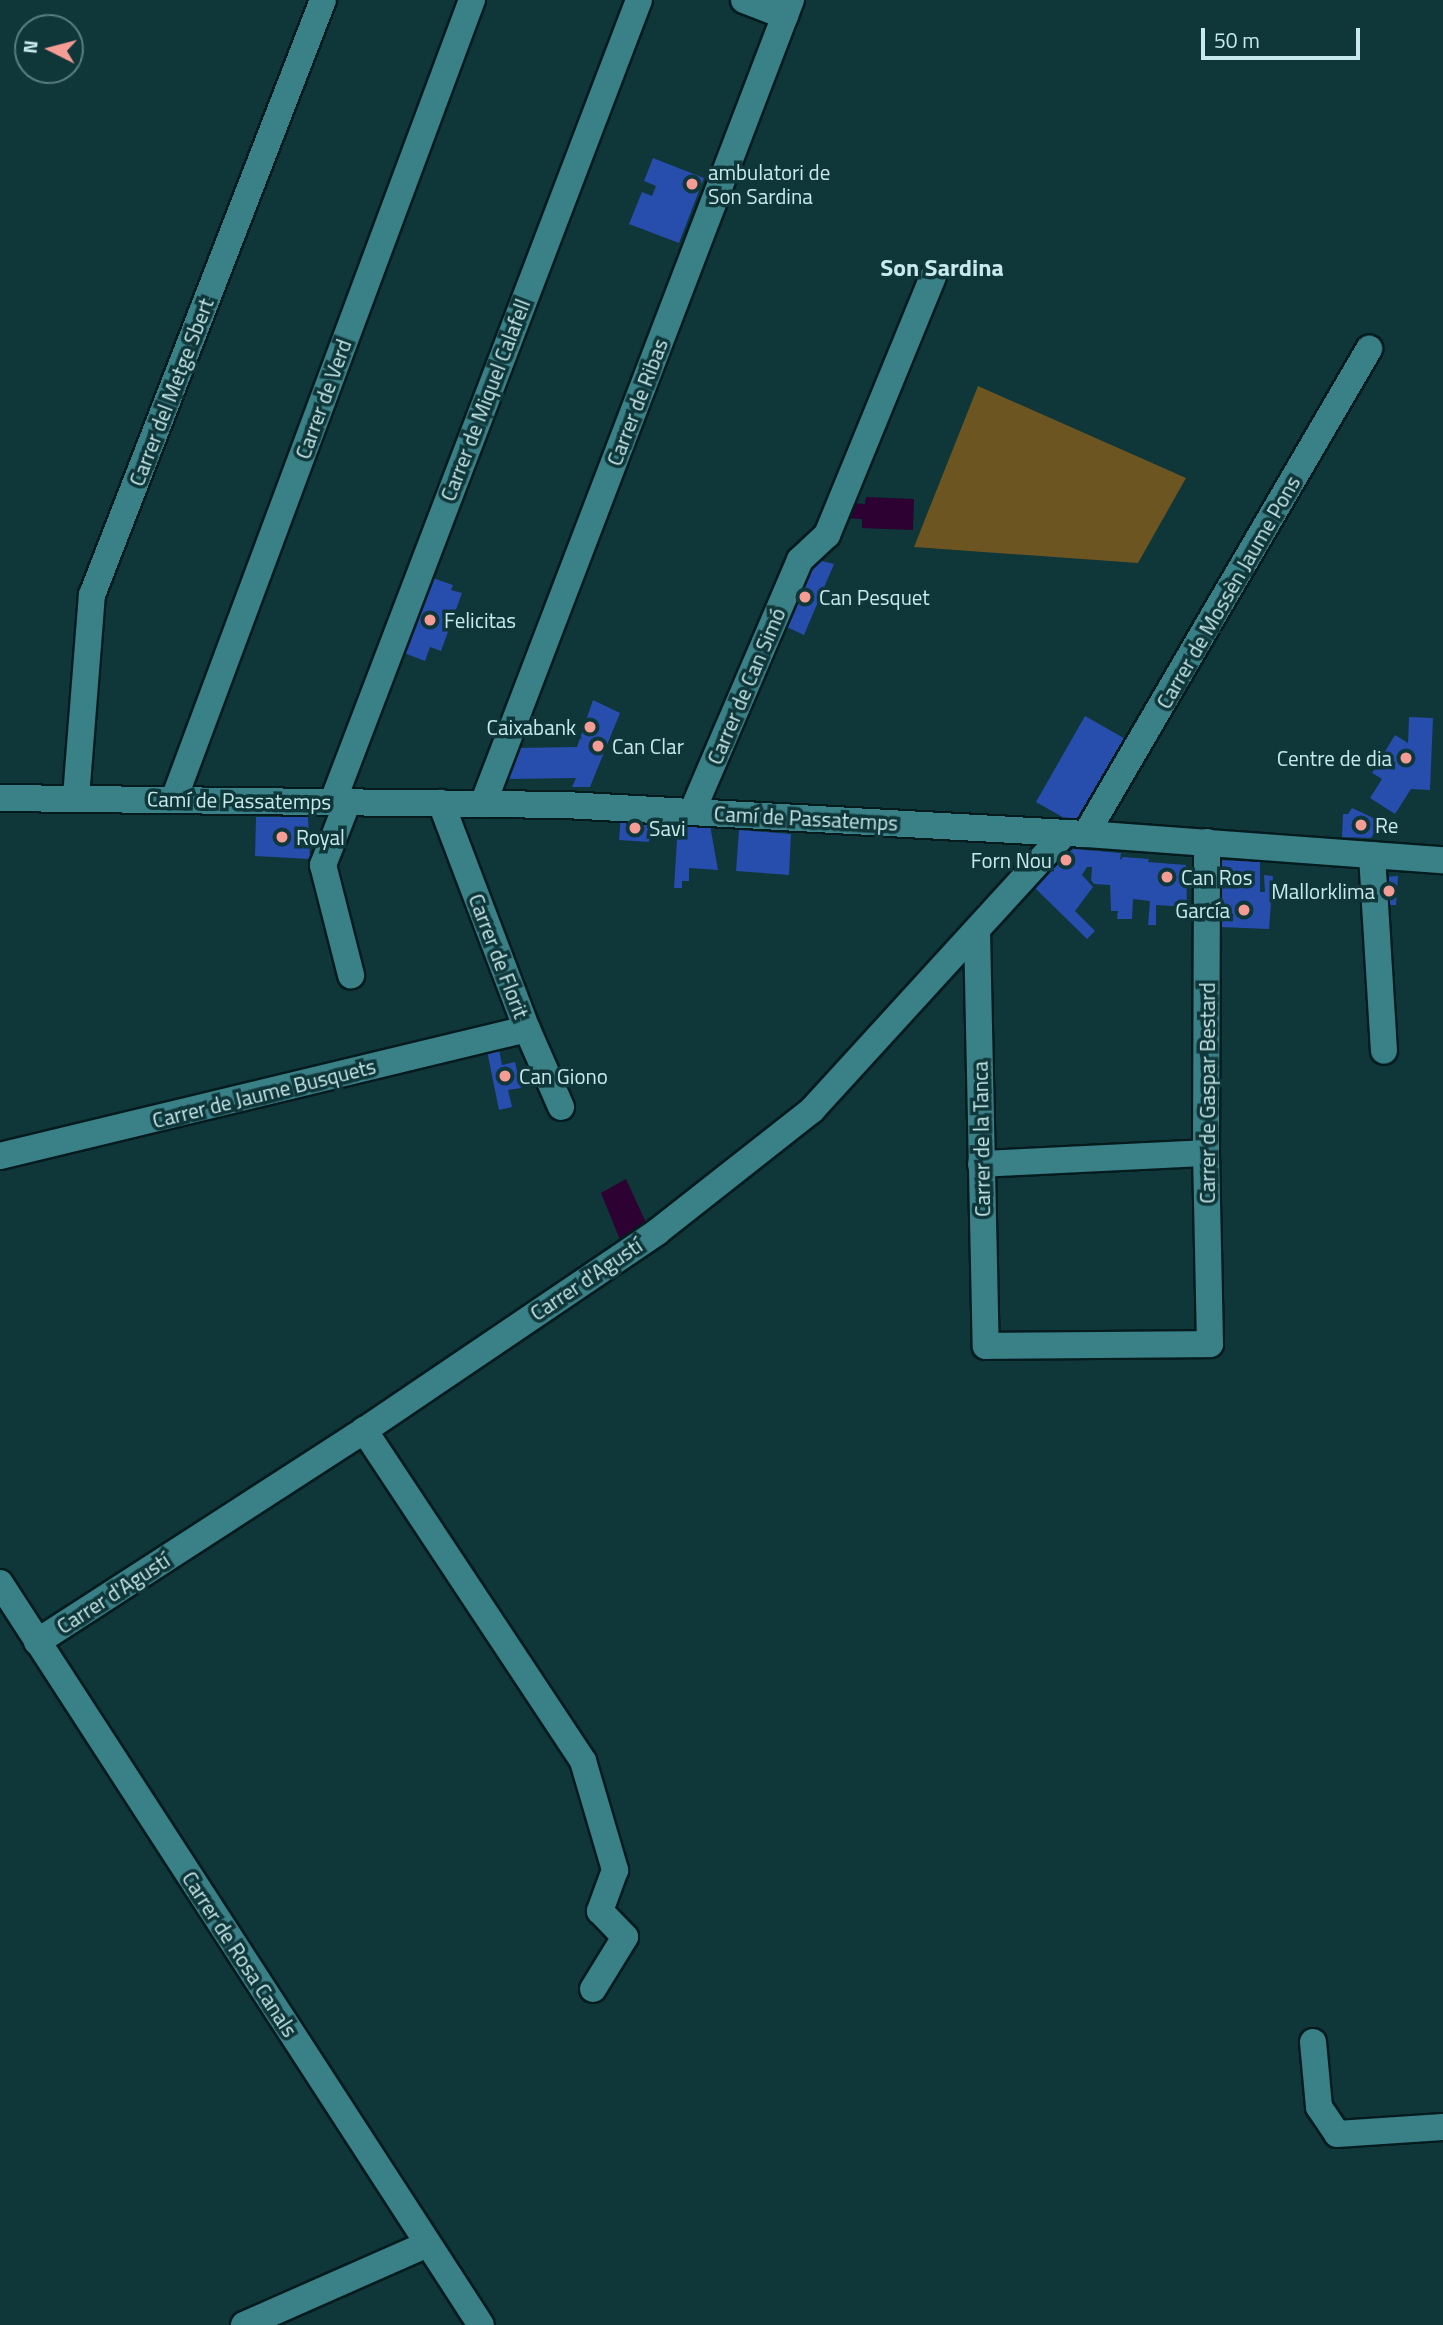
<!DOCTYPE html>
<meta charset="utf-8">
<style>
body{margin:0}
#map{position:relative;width:1443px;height:2325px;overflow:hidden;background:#0f3639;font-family:"Titillium Web",sans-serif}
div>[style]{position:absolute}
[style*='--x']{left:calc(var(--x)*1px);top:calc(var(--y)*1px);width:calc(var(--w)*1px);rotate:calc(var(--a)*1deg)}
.green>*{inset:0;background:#6c5520}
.water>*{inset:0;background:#2d0131}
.building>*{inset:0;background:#274dad}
.roads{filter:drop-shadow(2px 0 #051b1e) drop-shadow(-2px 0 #051b1e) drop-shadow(0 2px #051b1e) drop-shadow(0 -2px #051b1e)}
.street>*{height:26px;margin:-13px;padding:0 13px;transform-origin:13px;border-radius:13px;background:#398087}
.dots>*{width:19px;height:19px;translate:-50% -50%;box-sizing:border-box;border:4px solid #0f3639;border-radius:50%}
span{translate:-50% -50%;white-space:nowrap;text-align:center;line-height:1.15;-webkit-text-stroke:7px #0f3639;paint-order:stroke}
.poi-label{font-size:21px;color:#c8eaed}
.left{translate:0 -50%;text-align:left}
.right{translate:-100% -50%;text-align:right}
.street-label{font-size:21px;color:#c8eaed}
.quarter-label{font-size:24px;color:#c8eaed;font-weight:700}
.north{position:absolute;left:14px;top:14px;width:70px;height:70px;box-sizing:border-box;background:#0f3639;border:2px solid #597e81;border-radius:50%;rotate:276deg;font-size:19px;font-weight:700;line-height:28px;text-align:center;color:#c8eaed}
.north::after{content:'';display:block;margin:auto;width:24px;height:32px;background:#f59c95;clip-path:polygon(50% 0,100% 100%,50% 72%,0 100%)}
.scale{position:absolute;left:1201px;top:28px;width:159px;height:32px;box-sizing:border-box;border:4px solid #c8eaed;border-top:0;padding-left:9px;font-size:21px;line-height:24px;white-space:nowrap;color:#c8eaed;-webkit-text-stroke:5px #0f3639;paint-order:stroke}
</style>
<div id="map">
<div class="green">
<i style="clip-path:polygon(978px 386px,1186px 478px,1138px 563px,914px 547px)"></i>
</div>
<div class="water">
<i style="clip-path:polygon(866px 497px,914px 499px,913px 530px,862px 528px,862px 519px,845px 518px,851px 503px,865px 504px)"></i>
<i style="clip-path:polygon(626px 1179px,647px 1225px,621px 1242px,601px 1193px)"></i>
</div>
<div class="building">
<i style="clip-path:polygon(653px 158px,704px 178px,679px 243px,629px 224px,642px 192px,652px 196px,656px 186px,644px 181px)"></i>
<i style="clip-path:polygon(814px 559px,834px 564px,804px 635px,778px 623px)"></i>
<i style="clip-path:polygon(424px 575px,453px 585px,451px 590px,462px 593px,441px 651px,430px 647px,425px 661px,396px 650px)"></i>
<i style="clip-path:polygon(593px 700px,620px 713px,590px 787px,572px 787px,576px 778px,506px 779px,518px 748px,577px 747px)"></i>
<i style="clip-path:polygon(1085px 716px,1129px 741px,1080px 827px,1036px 802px)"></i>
<i style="clip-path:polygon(1409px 717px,1433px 718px,1430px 790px,1411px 789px,1395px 814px,1370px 798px,1382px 779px,1372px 773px,1395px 735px,1408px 743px)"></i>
<i style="clip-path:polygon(1352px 808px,1382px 822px,1371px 838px,1342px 837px,1343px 814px,1348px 814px)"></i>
<i style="clip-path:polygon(621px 814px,651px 816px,649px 842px,619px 840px)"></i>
<i style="clip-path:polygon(256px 817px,308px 817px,310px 859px,255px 856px)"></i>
<i style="clip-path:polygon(678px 823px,710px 825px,718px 870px,689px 868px,689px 881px,682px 881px,682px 888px,674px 888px)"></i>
<i style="clip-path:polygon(739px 830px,791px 834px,789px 875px,736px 871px)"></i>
<i style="clip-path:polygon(1074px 849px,1121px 853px,1120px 860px,1123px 857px,1149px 859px,1148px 862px,1186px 865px,1187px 907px,1156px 905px,1156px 925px,1148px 925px,1150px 901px,1133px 899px,1132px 919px,1117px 919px,1118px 911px,1111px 911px,1110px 885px,1094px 884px,1091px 880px,1092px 867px,1087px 867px,1082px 875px,1093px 887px,1075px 911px,1095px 931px,1087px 939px,1035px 888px,1067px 853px)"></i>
<i style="clip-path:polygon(1218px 860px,1260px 862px,1260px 892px,1265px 892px,1264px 875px,1273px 876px,1269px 929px,1218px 927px)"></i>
<i style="clip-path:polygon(1398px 876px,1396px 905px,1381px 905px,1380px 877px)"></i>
<i style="clip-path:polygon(499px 1049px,502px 1065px,515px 1062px,521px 1088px,508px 1090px,512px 1107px,499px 1110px,487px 1051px)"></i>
</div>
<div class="roads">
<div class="street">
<i style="--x:744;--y:0;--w:44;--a:21.3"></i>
<i style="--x:76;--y:797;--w:203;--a:-85.5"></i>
<i style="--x:92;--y:595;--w:638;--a:-68.78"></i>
<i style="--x:0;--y:798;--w:565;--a:0.71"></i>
<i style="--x:565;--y:805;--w:522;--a:3.19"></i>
<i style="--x:1086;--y:834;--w:358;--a:4.2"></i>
<i style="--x:174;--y:799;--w:853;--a:-69.55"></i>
<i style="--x:333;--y:801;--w:857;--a:-69.09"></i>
<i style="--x:348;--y:801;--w:69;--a:111.3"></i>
<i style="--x:323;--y:865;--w:114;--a:75.7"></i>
<i style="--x:441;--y:803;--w:242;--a:69.2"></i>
<i style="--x:527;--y:1029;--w:85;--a:66.4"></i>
<i style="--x:483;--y:804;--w:861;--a:-69.04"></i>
<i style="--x:692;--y:812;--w:274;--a:-66.8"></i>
<i style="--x:800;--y:560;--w:37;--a:-43"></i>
<i style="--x:827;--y:535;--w:279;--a:-67.7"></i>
<i style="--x:1086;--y:834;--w:562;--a:-59.74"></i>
<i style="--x:1372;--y:855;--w:196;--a:86.5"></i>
<i style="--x:977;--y:931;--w:415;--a:88.8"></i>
<i style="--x:986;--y:1346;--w:224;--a:-0.5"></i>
<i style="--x:1210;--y:1344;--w:191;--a:-91.2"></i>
<i style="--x:1206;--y:1153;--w:311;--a:-89.8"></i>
<i style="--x:0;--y:1156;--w:542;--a:-13.55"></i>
<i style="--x:981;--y:1164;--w:225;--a:-2.8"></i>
<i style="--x:364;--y:1430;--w:397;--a:56.5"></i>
<i style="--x:583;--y:1761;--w:114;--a:73.6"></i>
<i style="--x:615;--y:1870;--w:44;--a:110.1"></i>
<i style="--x:600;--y:1911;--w:36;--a:46"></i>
<i style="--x:625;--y:1937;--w:61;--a:121.6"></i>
<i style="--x:0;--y:1583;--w:884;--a:57.05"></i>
<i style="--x:37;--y:1642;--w:380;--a:-32.9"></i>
<i style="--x:356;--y:1436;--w:364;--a:-34.1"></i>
<i style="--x:657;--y:1232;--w:197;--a:-38.2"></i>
<i style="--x:812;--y:1110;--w:375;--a:-47.6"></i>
<i style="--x:1313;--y:2042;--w:65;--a:84.7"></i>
<i style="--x:1319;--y:2107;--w:32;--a:56"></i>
<i style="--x:1337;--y:2134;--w:106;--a:-3.8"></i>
<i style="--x:244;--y:2325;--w:201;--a:-23.8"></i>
</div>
</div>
<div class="dots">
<i style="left:692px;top:184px;background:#f59c95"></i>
<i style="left:805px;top:597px;background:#f59c95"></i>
<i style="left:430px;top:620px;background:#f59c95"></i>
<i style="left:590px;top:727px;background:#f59c95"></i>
<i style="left:598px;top:746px;background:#f59c95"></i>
<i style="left:1406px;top:758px;background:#f59c95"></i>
<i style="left:1361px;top:825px;background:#f59c95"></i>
<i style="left:635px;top:828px;background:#f59c95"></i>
<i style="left:282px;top:837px;background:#f59c95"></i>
<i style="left:1066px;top:860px;background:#f59c95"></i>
<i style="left:1167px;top:877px;background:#f59c95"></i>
<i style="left:1389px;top:891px;background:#f59c95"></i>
<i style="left:1244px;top:910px;background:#f59c95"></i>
<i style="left:505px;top:1076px;background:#f59c95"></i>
</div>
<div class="poi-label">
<span class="left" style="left:708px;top:184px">ambulatori de<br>Son Sardina</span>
<span class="left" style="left:819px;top:597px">Can Pesquet</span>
<span class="left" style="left:444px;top:620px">Felicitas</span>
<span class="right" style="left:576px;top:727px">Caixabank</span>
<span class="left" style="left:612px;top:746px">Can Clar</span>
<span class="right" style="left:1392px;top:758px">Centre de dia</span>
<span class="left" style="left:1375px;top:825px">Re</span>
<span class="left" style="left:649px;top:828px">Savi</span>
<span class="left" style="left:296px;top:837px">Royal</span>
<span class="right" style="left:1052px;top:860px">Forn Nou</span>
<span class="left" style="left:1181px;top:877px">Can Ros</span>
<span class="right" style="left:1375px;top:891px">Mallorklima</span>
<span class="right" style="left:1230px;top:910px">García</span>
<span class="left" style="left:519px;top:1076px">Can Giono</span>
</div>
<div class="street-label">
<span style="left:171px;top:392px;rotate:-69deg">Carrer del Metge Sbert</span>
<span style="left:323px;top:399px;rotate:-70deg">Carrer de Verd</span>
<span style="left:485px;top:400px;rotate:-69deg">Carrer de Miquel Calafell</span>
<span style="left:637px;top:402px;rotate:-69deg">Carrer de Ribas</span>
<span style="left:1228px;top:592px;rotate:-60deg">Carrer de Mossèn Jaume Pons</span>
<span style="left:746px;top:686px;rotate:-67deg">Carrer de Can Simó</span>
<span style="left:239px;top:800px;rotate:1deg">Camí de Passatemps</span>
<span style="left:806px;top:818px;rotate:3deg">Camí de Passatemps</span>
<span style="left:499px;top:956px;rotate:69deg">Carrer de Florit</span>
<span style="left:264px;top:1093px;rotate:-14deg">Carrer de Jaume Busquets</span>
<span style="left:1207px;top:1093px;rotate:-90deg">Carrer de Gaspar Bestard</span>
<span style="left:981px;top:1139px;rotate:-91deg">Carrer de la Tanca</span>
<span style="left:586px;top:1279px;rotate:-34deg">Carrer d'Agustí</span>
<span style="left:113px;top:1593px;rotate:-33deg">Carrer d'Agustí</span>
<span style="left:240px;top:1954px;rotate:57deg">Carrer de Rosa Canals</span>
</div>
<div class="quarter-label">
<span style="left:942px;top:268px">Son Sardina</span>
</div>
<div class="north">N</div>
<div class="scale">50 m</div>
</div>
